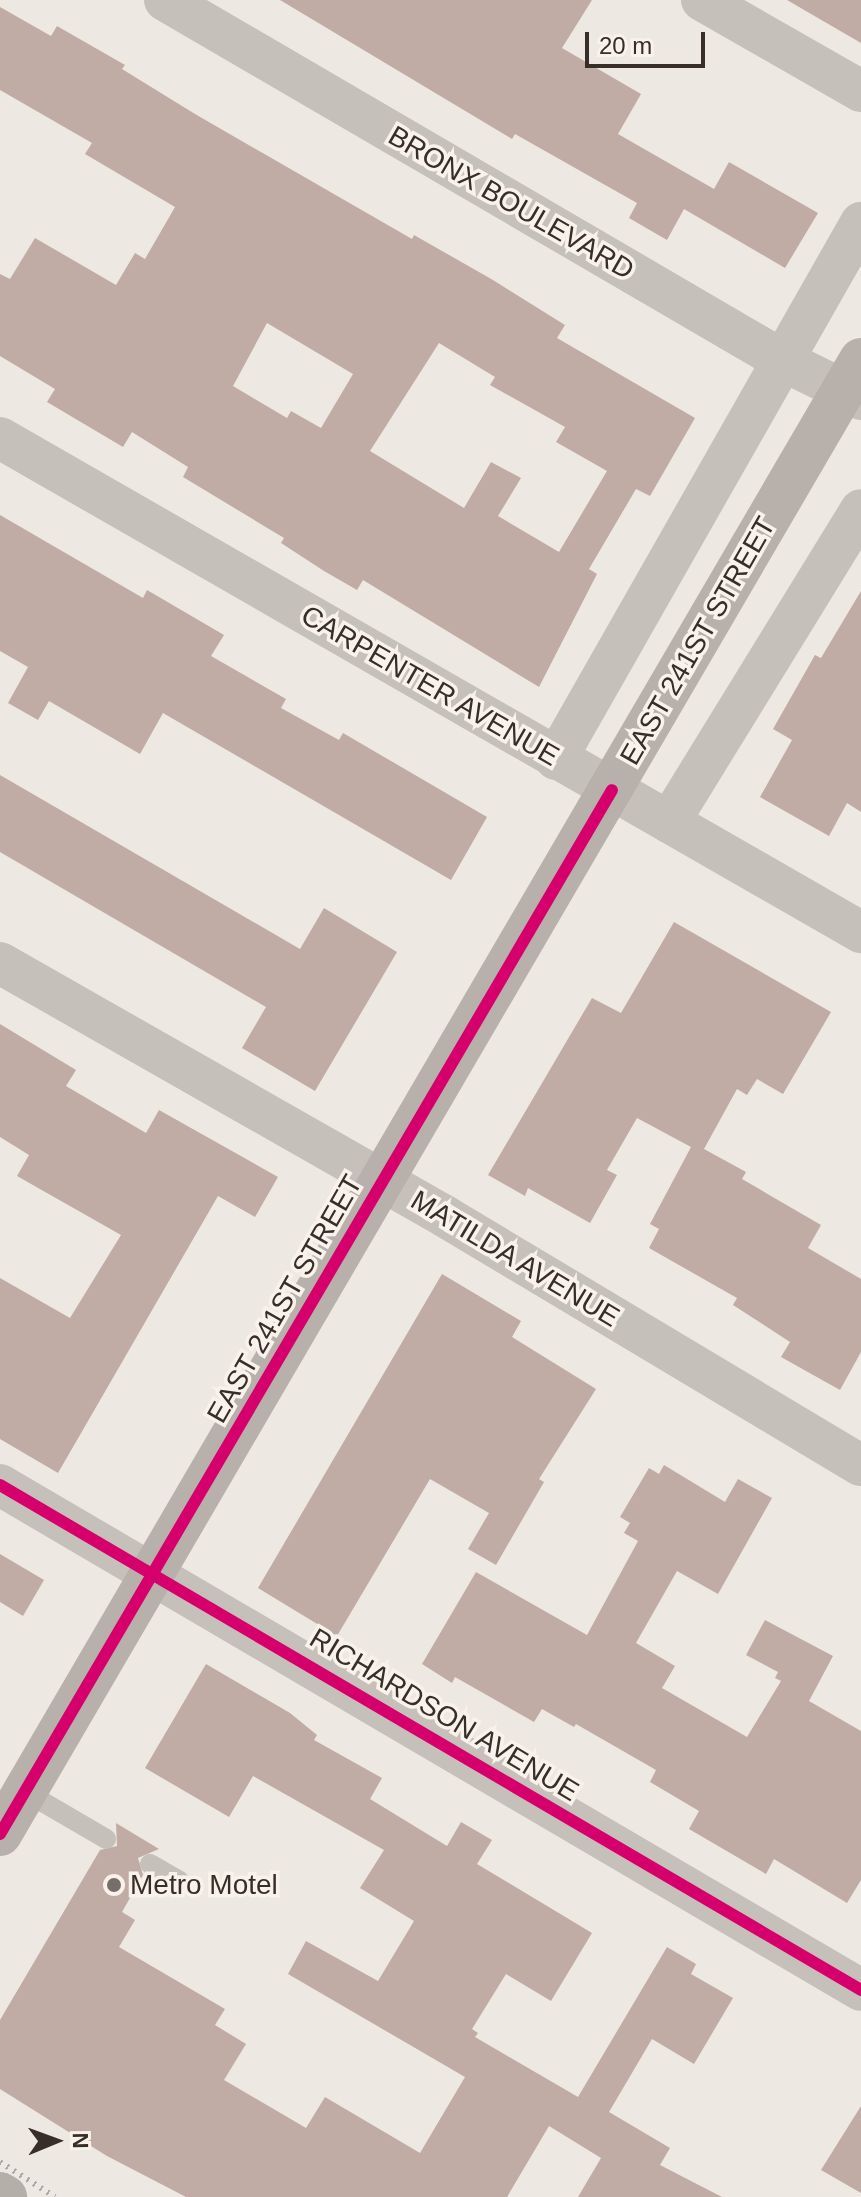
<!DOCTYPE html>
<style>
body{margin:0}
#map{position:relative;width:861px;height:2197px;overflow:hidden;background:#eee8e2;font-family:Helvetica,sans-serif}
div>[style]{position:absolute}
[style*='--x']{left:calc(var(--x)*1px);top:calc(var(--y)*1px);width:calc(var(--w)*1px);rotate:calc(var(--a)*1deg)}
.building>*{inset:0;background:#c0aca4}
.lane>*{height:20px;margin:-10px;padding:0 10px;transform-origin:10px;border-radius:10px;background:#c6c0bb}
.street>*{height:42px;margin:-21px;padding:0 21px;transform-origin:21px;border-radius:21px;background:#c6c0bb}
.secondary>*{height:44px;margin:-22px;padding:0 22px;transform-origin:22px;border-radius:22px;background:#b7b0ab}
.primary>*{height:44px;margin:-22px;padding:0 22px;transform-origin:22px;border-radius:22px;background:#b5afaa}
.rail>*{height:6px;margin-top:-3px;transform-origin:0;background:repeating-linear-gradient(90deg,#aea9a5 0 2px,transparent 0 8px)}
.cycleway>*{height:12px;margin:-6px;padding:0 6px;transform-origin:6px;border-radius:6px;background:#d6006c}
.dots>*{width:22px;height:22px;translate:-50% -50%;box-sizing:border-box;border:4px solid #f9f2ea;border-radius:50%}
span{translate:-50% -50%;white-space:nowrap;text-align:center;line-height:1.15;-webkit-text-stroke:7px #f9f2ea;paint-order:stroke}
.street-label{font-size:28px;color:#372d29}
.poi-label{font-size:28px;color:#372d29}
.left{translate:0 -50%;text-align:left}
.north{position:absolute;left:16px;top:2101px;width:80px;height:80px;-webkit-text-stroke:6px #f9f2ea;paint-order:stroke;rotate:89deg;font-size:22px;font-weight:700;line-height:32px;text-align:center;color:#372d29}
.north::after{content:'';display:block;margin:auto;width:28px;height:36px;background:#372d29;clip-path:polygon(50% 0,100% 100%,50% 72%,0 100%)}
.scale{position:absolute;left:585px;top:32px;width:120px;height:36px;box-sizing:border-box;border:4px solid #372d29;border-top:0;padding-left:10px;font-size:24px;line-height:28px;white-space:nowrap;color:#372d29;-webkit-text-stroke:6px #f9f2ea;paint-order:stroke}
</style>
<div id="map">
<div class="building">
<i style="clip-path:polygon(280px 0,592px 0,562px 48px,641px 94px,618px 134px,714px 189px,729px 162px,818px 213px,785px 268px,684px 209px,667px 240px,629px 218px,637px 203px,515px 134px,512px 139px)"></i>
<i style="clip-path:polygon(787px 0,861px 0,861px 43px)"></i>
<i style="clip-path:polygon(evenodd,0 7px,51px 36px,57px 26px,125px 65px,122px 69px,195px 114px,412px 239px,414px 235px,493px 280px,565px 325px,557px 338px,695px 418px,650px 496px,636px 489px,589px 569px,597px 574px,539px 687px,363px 580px,357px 590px,324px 571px,281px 543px,284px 538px,183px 477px,188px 467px,132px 432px,123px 447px,47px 402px,55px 389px,0 356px,0 274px,10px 279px,35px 238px,116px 285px,135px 253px,145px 259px,175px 207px,85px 154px,92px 143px,0 90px,0 7px,267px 323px,353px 374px,321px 428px,291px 411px,287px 418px,233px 386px,267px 323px,0 7px,439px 343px,495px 377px,490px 385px,565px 427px,556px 442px,607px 471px,559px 552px,498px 516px,521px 478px,491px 462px,464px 508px,370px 451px,439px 343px)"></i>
<i style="clip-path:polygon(0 515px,143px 598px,147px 590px,224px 635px,211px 656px,286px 699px,281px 708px,339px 740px,343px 733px,487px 817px,451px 880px,163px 713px,140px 754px,49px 701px,38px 720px,8px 703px,28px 667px,0 651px)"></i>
<i style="clip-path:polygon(861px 591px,861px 812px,847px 803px,829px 836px,760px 797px,792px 740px,773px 729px,815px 655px,821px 658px)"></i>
<i style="clip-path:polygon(0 775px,300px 949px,324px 908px,397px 952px,315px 1091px,242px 1048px,266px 1007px,0 852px)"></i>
<i style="clip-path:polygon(674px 922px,831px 1012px,783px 1094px,757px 1079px,747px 1095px,737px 1089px,704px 1149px,746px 1172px,742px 1179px,821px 1225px,808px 1248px,861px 1279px,861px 1352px,840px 1390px,781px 1357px,790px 1342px,733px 1305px,737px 1298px,649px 1248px,659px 1229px,650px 1224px,691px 1147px,637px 1118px,607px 1170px,617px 1175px,590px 1223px,528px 1188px,525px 1196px,488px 1175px,592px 998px,621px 1013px)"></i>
<i style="clip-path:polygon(0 1024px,76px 1070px,66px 1086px,146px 1133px,159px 1110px,278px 1177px,255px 1217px,218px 1196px,58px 1473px,0 1439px,0 1278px,70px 1318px,121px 1235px,17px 1176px,29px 1155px,0 1137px)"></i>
<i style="clip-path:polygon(442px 1274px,521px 1321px,512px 1337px,596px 1389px,539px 1479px,544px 1482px,496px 1565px,468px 1549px,489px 1513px,430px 1479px,337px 1636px,258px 1588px)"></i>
<i style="clip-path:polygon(664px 1465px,725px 1502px,738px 1479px,772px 1498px,718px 1594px,677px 1571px,636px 1643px,675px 1666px,662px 1688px,747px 1737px,781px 1681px,775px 1678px,778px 1672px,746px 1655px,765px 1620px,833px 1656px,809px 1701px,861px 1731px,861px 1880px,847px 1903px,774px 1859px,766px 1874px,689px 1829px,699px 1811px,650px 1782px,656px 1770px,576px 1724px,574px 1727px,542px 1709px,534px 1722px,455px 1677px,452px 1683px,422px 1664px,476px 1572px,587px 1635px,638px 1541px,624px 1533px,630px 1523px,620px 1517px,649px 1468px,659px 1474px)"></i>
<i style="clip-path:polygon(0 1554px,44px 1580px,23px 1616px,0 1602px)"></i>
<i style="clip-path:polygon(206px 1664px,290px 1713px,317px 1735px,314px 1740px,382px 1778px,370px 1799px,447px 1846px,461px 1822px,492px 1840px,477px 1864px,592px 1933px,551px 2001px,506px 1974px,472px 2029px,478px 2033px,475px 2037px,578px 2097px,667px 1947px,696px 1964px,691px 1974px,733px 1998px,694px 2064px,652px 2039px,609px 2112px,670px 2148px,660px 2165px,722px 2197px,578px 2197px,601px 2158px,549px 2126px,507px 2197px,186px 2197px,107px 2156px,0 2089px,0 2020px,100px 1850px,117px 1846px,116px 1823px,159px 1849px,138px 1858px,143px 1875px,122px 1912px,135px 1920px,119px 1947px,225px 2009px,215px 2025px,246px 2044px,224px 2080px,306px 2128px,325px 2097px,420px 2153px,465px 2077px,288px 1974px,306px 1941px,378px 1981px,414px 1921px,360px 1888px,384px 1850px,253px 1776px,229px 1817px,145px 1768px)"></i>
<i style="clip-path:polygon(861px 2106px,861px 2193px,821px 2170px)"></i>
</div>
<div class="lane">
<i style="--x:24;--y:1791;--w:95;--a:30.3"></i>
<i style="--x:150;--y:1864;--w:34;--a:30"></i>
</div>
<div class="street">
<i style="--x:165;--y:0;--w:714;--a:30.26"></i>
<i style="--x:782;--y:360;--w:88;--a:26.3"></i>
<i style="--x:702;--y:0;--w:183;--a:29.8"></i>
<i style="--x:0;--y:438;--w:993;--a:29.85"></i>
<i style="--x:556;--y:759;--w:617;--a:-60.36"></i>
<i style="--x:669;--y:822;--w:366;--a:-58.4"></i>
<i style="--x:0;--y:963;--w:513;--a:29.66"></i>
<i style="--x:446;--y:1217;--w:483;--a:30.9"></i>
<i style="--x:0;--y:1485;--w:998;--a:30.39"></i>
</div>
<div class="secondary">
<i style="--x:0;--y:1834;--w:1707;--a:-59.71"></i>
</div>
<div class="primary">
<i style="--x:0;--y:2194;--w:6;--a:31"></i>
</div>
<div class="rail">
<i style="--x:0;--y:2162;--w:65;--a:32.5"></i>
</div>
<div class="cycleway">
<i style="--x:0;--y:1485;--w:998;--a:30.39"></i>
<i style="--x:0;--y:1834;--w:1210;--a:-59.62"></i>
</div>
<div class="dots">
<i style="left:114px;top:1885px;background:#776e6a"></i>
</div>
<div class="street-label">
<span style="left:511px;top:203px;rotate:30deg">BRONX BOULEVARD</span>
<span style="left:698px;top:641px;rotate:-60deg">EAST 241ST STREET</span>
<span style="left:430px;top:686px;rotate:30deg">CARPENTER AVENUE</span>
<span style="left:515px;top:1259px;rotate:31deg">MATILDA AVENUE</span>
<span style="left:285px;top:1299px;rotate:-60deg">EAST 241ST STREET</span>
<span style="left:444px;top:1715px;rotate:31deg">RICHARDSON AVENUE</span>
</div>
<div class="poi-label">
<span class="left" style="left:130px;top:1885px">Metro Motel</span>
</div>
<div class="north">N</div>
<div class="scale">20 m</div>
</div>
